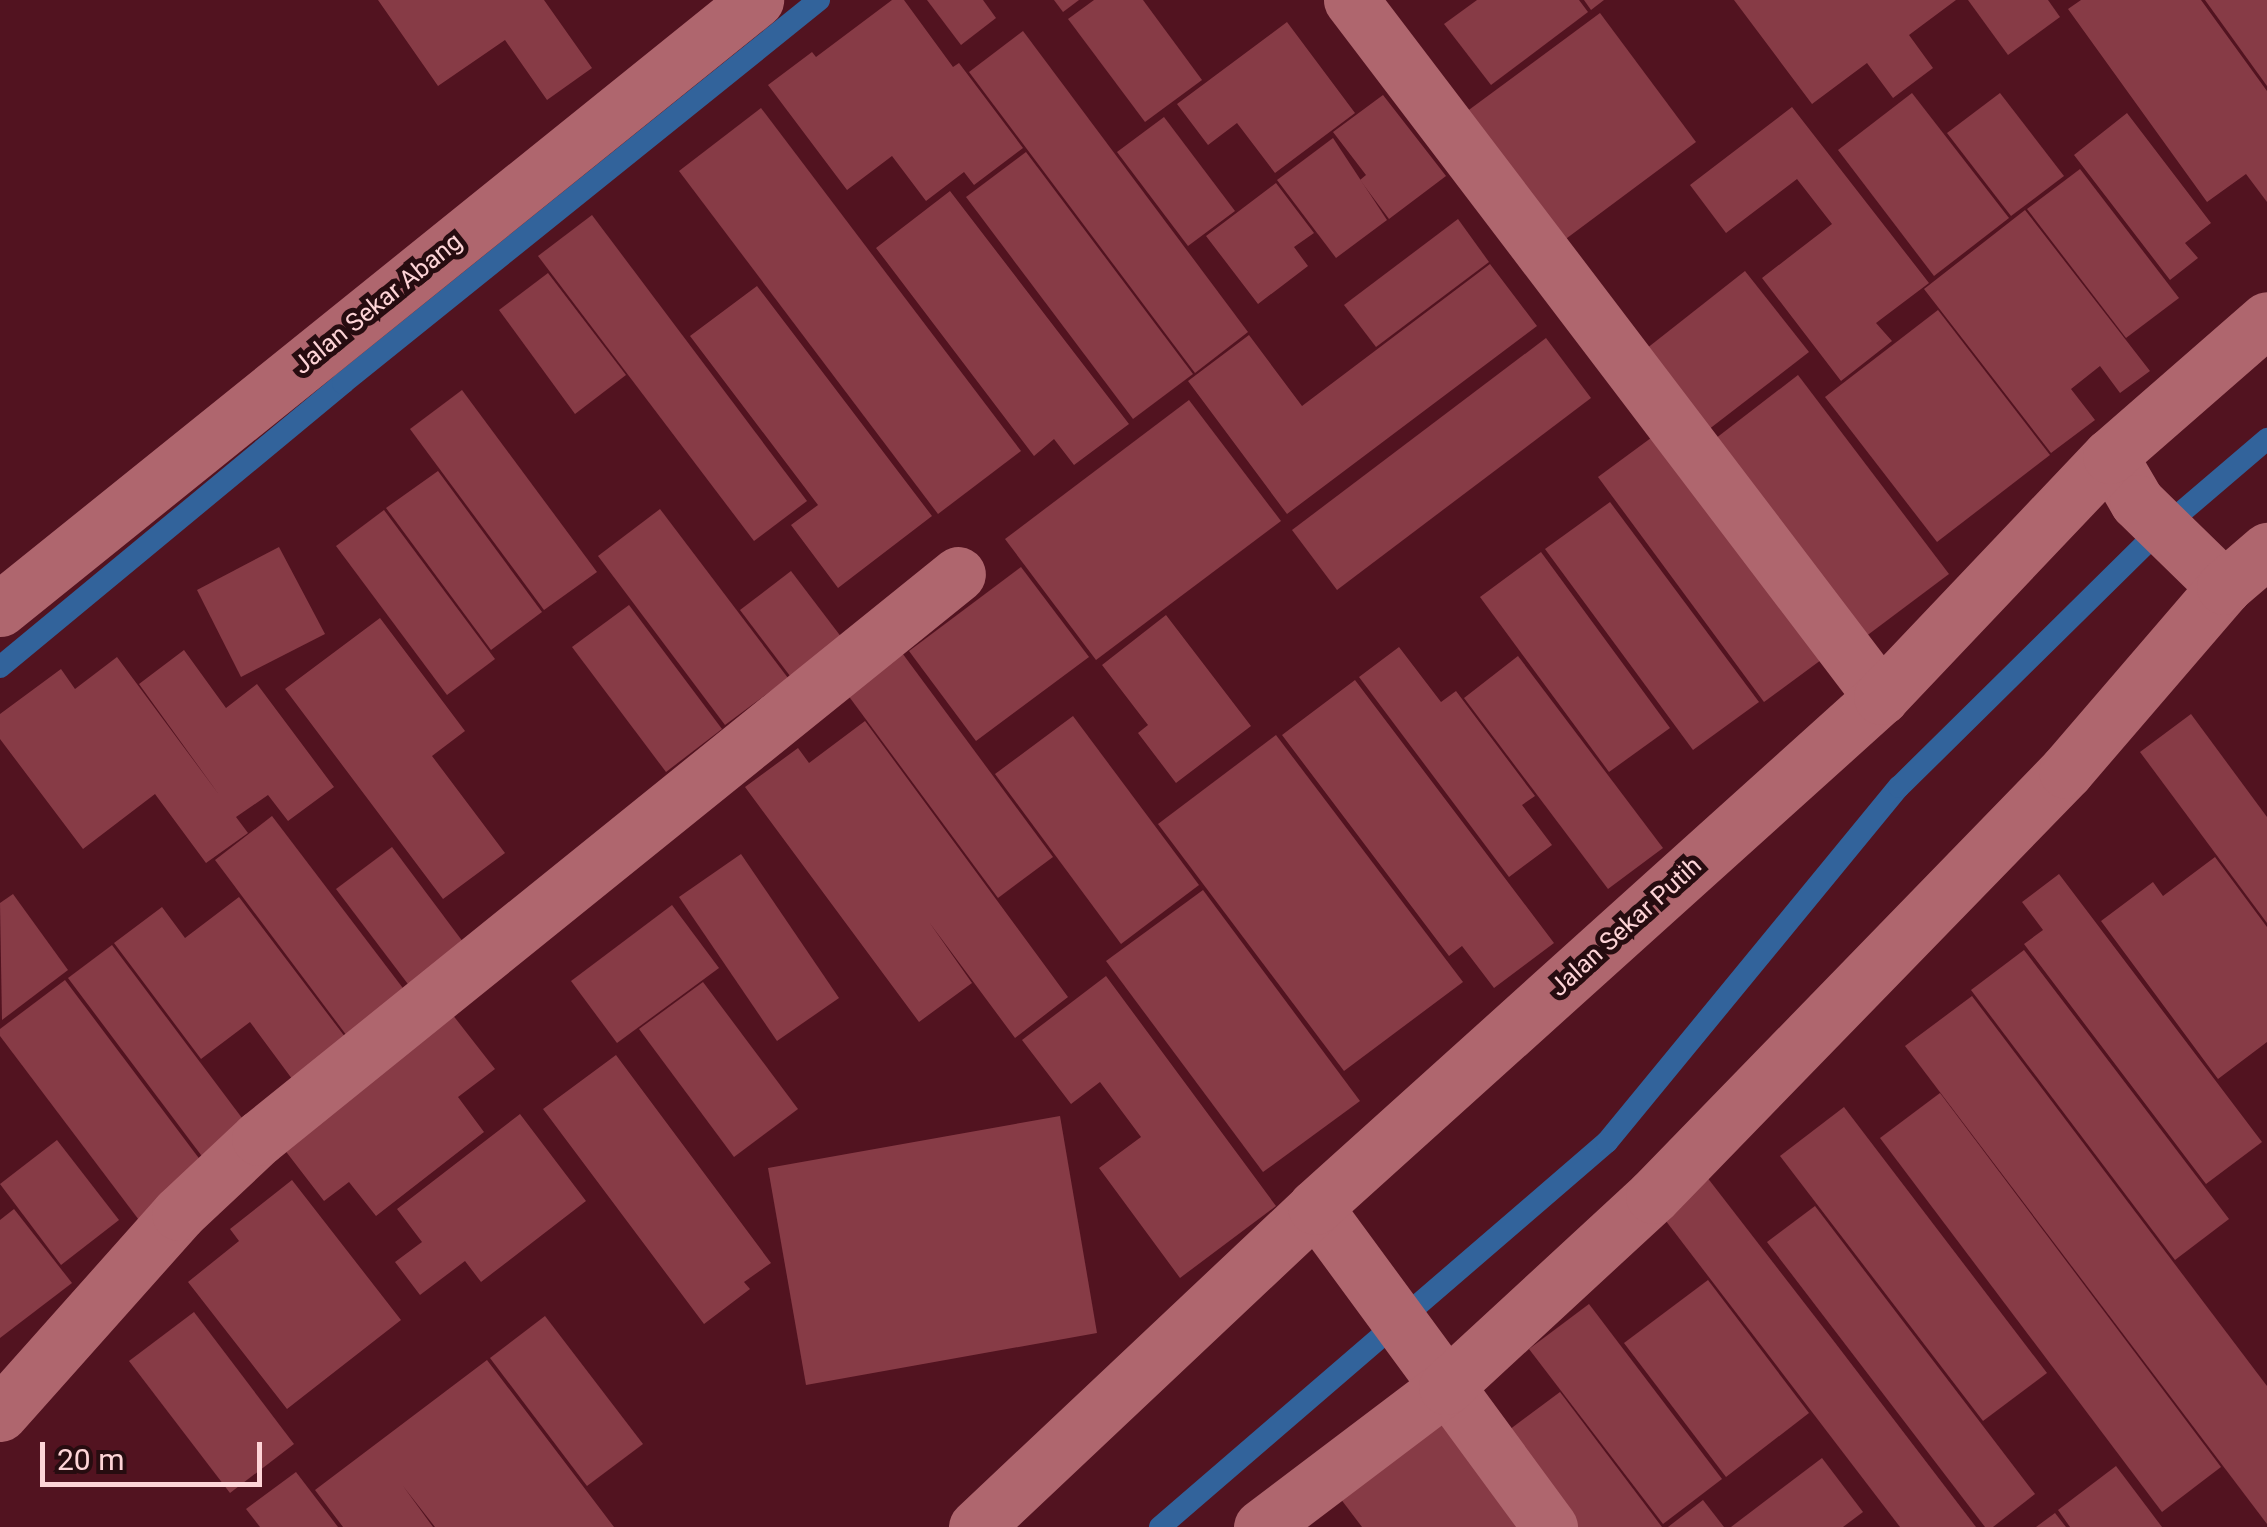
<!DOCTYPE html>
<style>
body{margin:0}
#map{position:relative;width:2267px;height:1527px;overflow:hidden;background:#521320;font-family:Roboto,sans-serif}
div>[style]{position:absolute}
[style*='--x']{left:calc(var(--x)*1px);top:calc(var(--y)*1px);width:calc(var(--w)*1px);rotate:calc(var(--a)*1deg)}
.stream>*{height:22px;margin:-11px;padding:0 11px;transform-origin:11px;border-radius:11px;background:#32639b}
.building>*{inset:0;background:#873b46}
.minor>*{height:55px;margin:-27.5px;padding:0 27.5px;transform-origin:27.5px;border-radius:27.5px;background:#af666e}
.tertiary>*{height:55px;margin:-27.5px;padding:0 27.5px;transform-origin:27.5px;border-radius:27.5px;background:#af666e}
span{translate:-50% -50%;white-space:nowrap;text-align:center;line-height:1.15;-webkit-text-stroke:10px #270c10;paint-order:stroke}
.street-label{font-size:25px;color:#fed4d7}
.scale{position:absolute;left:40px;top:1442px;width:222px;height:45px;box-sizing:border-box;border:5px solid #fed4d7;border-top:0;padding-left:12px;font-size:30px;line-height:35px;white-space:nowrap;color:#fed4d7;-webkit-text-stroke:8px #270c10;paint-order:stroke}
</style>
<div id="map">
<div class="stream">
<i style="--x:0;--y:667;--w:445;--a:-39.6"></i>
<i style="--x:343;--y:383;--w:611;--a:-38.82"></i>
<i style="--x:1160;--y:1527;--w:590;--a:-40.74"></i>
<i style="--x:1607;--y:1142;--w:460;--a:-50.6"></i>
<i style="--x:1899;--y:787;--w:362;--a:-44.6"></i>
<i style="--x:2157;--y:533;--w:145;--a:-40.5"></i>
</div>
<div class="building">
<i style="clip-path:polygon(378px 0,544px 0,592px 68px,547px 100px,505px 40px,438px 86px)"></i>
<i style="clip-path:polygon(892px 0,904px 0,953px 67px,959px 63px,1023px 148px,974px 185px,964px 172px,926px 201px,892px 156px,847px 190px,768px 85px,812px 52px,816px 57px)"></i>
<i style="clip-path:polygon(927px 0,983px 0,996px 18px,961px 45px)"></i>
<i style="clip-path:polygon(1054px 0,1079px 0,1063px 12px)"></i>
<i style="clip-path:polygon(1094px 0,1143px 0,1202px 80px,1145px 122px,1068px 19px)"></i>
<i style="clip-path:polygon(1477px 0,1579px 0,1588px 12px,1491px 85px,1444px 24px)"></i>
<i style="clip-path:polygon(1584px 0,1604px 0,1591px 10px)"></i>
<i style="clip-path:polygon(1734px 0,1956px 0,1909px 35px,1933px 68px,1893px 98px,1867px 63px,1812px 104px)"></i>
<i style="clip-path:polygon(1968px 0,2048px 0,2060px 17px,2008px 55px)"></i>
<i style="clip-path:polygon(2081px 0,2201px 0,2267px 91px,2267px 202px,2246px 174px,2207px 202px,2068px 9px)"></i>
<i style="clip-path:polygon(2205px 0,2267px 0,2267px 86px)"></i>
<i style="clip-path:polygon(1600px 13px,1696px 142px,1559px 244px,1462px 115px)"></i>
<i style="clip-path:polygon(1287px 22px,1355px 113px,1275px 173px,1237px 123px,1208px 145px,1177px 104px)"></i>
<i style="clip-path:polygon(1023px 31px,1248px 332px,1195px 373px,969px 72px)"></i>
<i style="clip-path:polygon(1912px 93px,2009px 218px,1934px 276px,1838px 150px)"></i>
<i style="clip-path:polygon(2000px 93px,2064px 176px,2011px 216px,1947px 133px)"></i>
<i style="clip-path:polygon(1383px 95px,1446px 176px,1389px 219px,1360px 180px,1366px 175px,1333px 132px)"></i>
<i style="clip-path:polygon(1792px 107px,1929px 283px,1876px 323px,1892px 341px,1841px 381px,1762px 278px,1832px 224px,1797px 179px,1726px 233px,1690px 185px)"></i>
<i style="clip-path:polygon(761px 108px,1021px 451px,938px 514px,679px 171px)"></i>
<i style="clip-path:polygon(2127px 113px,2211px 223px,2185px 243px,2198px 258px,2170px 280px,2074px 155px)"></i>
<i style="clip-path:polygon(1164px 117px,1235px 211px,1188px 246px,1117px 152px)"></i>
<i style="clip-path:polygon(1333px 138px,1387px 220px,1336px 258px,1277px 180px)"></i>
<i style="clip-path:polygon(1026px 152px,1193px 374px,1133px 419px,966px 197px)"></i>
<i style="clip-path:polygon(2080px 169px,2179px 298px,2126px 338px,2027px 209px)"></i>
<i style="clip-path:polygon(1276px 183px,1314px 233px,1294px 247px,1308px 266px,1258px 304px,1206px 236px)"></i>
<i style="clip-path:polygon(950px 191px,1129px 424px,1074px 465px,1054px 439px,1034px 456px,876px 248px)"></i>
<i style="clip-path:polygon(2025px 210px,2150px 371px,2120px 393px,2100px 366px,2071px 389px,2095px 420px,2051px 453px,1924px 289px)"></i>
<i style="clip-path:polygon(592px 215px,807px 501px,754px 541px,538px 256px)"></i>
<i style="clip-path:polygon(1458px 219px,1489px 262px,1376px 347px,1344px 305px)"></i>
<i style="clip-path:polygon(1490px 264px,1537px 326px,1287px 514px,1188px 381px,1249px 335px,1302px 406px)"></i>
<i style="clip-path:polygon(1745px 271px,1809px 352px,1695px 440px,1632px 360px)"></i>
<i style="clip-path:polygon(548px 273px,626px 375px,575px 414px,499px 310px)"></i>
<i style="clip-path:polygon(757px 286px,932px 516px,838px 588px,791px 525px,818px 505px,690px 336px)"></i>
<i style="clip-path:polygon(1938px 310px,2050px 455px,1937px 542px,1825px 397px)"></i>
<i style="clip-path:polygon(1546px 338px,1591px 398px,1337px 590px,1292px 530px)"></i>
<i style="clip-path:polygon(1798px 375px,1949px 574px,1861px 640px,1711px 442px)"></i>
<i style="clip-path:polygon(462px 390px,597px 572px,544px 610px,410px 429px)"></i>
<i style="clip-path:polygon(1189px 400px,1281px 521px,1096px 660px,1005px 539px)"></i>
<i style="clip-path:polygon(1655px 435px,1821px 660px,1764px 702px,1598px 477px)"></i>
<i style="clip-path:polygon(438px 471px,542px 612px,491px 650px,386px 508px)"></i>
<i style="clip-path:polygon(1610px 502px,1759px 702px,1693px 750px,1545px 549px)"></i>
<i style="clip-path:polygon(660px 509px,788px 678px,725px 725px,598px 556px)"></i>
<i style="clip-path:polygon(384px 510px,495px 659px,447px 695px,336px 546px)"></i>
<i style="clip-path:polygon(279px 547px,325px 634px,241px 677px,197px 590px)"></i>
<i style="clip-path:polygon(1541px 552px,1670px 728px,1609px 772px,1480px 597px)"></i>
<i style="clip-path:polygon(1021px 567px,1089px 657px,976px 741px,909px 651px)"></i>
<i style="clip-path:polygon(791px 571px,842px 638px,790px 676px,740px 610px)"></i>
<i style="clip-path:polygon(629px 605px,722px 729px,666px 772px,572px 647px)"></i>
<i style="clip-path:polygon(1166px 615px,1251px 726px,1176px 783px,1138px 733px,1148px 725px,1102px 665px)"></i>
<i style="clip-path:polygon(380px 618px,465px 731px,432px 756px,505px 853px,443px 899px,285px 689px)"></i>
<i style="clip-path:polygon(894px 642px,1053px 857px,998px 898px,839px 683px)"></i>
<i style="clip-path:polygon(1399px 647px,1441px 702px,1456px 691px,1535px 796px,1522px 805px,1552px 845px,1509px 877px,1359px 677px)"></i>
<i style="clip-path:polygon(184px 650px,226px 708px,257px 684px,334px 787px,288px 821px,268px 795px,236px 817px,248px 833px,206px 863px,155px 794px,83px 849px,0 739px,0 714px,61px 669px,75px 689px,117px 657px,220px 796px,139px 684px)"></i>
<i style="clip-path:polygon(1518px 656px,1663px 848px,1608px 889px,1464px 698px)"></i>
<i style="clip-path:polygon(1355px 680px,1554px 943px,1494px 988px,1462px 946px,1449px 956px,1282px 735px)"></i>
<i style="clip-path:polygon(2191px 714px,2267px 817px,2267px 923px,2140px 752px)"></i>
<i style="clip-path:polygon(1073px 716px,1199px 885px,1121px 944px,995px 774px)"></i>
<i style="clip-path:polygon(865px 721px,1068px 997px,1015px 1038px,929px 922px,972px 983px,919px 1022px,745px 787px,798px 748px,809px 763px)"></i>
<i style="clip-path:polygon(1276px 735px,1463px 982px,1344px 1071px,1158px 824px)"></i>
<i style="clip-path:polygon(272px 816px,415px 1004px,356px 1048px,215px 860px)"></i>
<i style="clip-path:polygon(392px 847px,475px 958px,420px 1000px,336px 889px)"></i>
<i style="clip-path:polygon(741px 854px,839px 998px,777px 1041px,679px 897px)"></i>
<i style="clip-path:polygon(2215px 857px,2267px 927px,2267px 1042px,2218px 1079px,2101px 921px,2153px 882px,2163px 896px)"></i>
<i style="clip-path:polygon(2059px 874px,2262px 1142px,2206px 1184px,2024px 944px,2043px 930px,2022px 902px)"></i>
<i style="clip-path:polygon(1203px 890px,1360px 1101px,1263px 1172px,1106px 961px)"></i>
<i style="clip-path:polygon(13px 894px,68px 970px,2px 1020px,0 903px)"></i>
<i style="clip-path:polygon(239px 897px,355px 1050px,301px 1091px,250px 1022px,201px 1059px,114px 943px,162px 907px,185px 938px)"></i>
<i style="clip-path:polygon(672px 905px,719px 968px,617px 1043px,571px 981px)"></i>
<i style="clip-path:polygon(112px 945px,251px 1130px,207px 1163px,68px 978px)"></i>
<i style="clip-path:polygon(2024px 950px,2229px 1219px,2175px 1260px,1971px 990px)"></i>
<i style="clip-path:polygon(1106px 976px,1276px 1206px,1180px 1278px,1099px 1168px,1141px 1137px,1100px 1082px,1071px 1104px,1022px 1040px)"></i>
<i style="clip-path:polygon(65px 980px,210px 1173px,142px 1224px,0 1036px,0 1029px)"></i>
<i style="clip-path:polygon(703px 982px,798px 1109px,734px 1157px,639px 1029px)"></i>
<i style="clip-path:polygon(1972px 996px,2267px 1386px,2267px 1524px,1905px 1046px)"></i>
<i style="clip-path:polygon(445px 1005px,495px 1069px,458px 1097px,484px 1132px,376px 1216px,349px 1182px,324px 1201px,274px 1136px)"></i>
<i style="clip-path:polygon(616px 1055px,771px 1263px,744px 1282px,750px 1289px,704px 1324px,543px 1109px)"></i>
<i style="clip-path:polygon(1940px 1093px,2221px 1467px,2162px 1512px,1880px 1138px)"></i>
<i style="clip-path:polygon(1844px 1107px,2047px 1373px,1983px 1421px,1780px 1156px)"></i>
<i style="clip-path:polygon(520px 1114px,586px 1201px,481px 1282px,465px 1261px,420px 1295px,395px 1262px,422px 1242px,397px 1209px)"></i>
<i style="clip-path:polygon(1060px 1116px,1097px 1333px,806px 1385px,768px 1168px)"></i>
<i style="clip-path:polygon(57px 1140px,119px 1220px,61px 1265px,0 1184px)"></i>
<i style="clip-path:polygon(1703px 1172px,1833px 1340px,1976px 1527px,1900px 1527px,1656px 1208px)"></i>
<i style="clip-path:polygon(292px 1180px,401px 1320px,287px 1409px,188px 1282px,239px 1241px,230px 1229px)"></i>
<i style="clip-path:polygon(1815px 1206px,2035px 1494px,1993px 1527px,1985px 1527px,1767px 1242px)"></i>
<i style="clip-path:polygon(14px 1209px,72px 1283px,0 1338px,0 1220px)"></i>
<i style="clip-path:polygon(1708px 1280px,1809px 1413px,1726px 1477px,1624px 1343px)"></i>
<i style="clip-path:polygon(1589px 1304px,1722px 1479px,1663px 1524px,1529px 1349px)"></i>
<i style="clip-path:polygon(194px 1312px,294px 1444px,230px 1493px,129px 1361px)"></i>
<i style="clip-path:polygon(545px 1316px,643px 1444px,587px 1486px,490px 1358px)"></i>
<i style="clip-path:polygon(487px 1360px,614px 1527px,435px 1527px,403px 1486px,433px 1527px,343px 1527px,315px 1490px)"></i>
<i style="clip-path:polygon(1560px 1392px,1662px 1527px,1564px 1527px,1497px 1439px)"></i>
<i style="clip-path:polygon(1447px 1411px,1534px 1527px,1362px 1527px,1337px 1494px)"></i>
<i style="clip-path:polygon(1822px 1458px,1863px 1512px,1843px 1527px,1731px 1527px)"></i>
<i style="clip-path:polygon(2116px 1466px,2162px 1527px,2070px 1527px,2058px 1510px)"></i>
<i style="clip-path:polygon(296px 1472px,338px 1527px,260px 1527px,246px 1509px)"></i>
<i style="clip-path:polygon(1703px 1500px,1724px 1527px,1668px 1527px)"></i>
<i style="clip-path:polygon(2055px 1513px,2066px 1527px,2036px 1527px)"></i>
</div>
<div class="minor">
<i style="--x:1351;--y:0;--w:876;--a:52.75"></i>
<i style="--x:2110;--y:456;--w:53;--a:59.6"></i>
<i style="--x:2137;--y:502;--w:122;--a:44.3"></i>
<i style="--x:0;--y:609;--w:971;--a:-38.85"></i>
<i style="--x:1315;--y:1207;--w:397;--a:53.7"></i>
<i style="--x:0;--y:1414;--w:269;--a:-48.3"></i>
<i style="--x:179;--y:1213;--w:110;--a:-43.2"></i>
<i style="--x:259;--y:1138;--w:898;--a:-38.9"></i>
<i style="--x:1261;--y:1527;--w:232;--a:-37.1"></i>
<i style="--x:1446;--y:1387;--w:282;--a:-42.7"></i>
<i style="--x:1653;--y:1196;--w:593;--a:-45.82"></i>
<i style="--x:2066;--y:771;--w:243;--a:-49.3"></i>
<i style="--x:2224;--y:587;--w:57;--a:-40.7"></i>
</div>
<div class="tertiary">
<i style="--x:976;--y:1527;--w:466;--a:-43.3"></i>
<i style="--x:1315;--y:1207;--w:762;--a:-42.02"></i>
<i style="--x:1881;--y:697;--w:332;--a:-46.5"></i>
<i style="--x:2110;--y:456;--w:208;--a:-41.1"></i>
</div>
<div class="street-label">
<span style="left:378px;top:304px;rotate:-39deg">Jalan Sekar Abang</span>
<span style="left:1626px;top:927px;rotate:-42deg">Jalan Sekar Putih</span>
</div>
<div class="scale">20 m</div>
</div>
